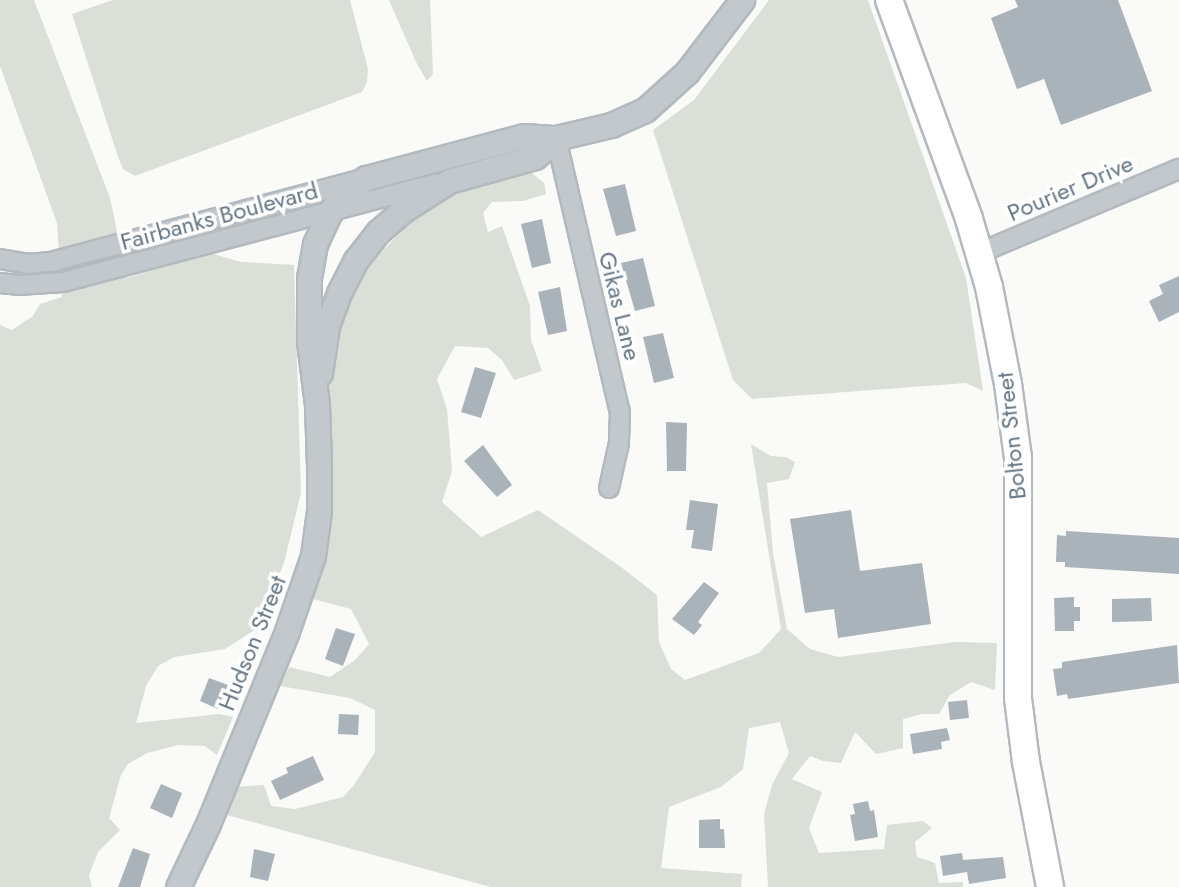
<!DOCTYPE html>
<style>
body{margin:0}
#map{position:relative;width:1179px;height:887px;overflow:hidden;background:#fafaf8;font-family:Jost,sans-serif}
div>[style]{position:absolute}
[style*='--x']{left:calc(var(--x)*1px);top:calc(var(--y)*1px);width:calc(var(--w)*1px);rotate:calc(var(--a)*1deg)}
.green>*{inset:0;background:#dadfd7}
.building>*{inset:0;background:#aab3b9}
.roads{filter:drop-shadow(2px 0 #b3babf) drop-shadow(-2px 0 #b3babf) drop-shadow(0 2px #b3babf) drop-shadow(0 -2px #b3babf)}
.minor>*{height:18px;margin:-9px;padding:0 9px;transform-origin:9px;border-radius:9px;background:#c3c8cc}
.tertiary>*{height:23px;margin:-11.5px;padding:0 11.5px;transform-origin:11.5px;border-radius:11.5px;background:#c3c8cc}
.secondary>*{height:26px;margin:-13px;padding:0 13px;transform-origin:13px;border-radius:13px;background:#fff}
span{translate:-50% -50%;white-space:nowrap;text-align:center;line-height:1.15;-webkit-text-stroke:7px #fff;paint-order:stroke}
.street-label{font-size:24px;color:#657683}
</style>
<div id="map">
<div class="green">
<i style="clip-path:polygon(0 0,34px 0,110px 198px,127px 278px,210px 253px,241px 262px,294px 265px,301px 493px,284px 563px,256px 629px,225px 649px,174px 657px,158px 666px,146px 686px,136px 723px,219px 714px,233px 717px,217px 755px,205px 746px,178px 745px,147px 753px,128px 764px,121px 775px,109px 818px,120px 830px,98px 852px,89px 875px,92px 887px,0 887px,0 325px,12px 330px,33px 316px,40px 304px,62px 297px,57px 223px,0 66px)"></i>
<i style="clip-path:polygon(113px 0,350px 0,368px 69px,367px 82px,362px 92px,135px 176px,123px 169px,118px 157px,72px 14px)"></i>
<i style="clip-path:polygon(389px 0,430px 0,433px 74px,427px 81px,416px 62px)"></i>
<i style="clip-path:polygon(769px 0,868px 0,966px 278px,983px 391px,966px 383px,752px 399px,733px 380px,653px 130px,694px 100px)"></i>
<i style="clip-path:polygon(532px 173px,544px 183px,546px 194px,523px 201px,492px 202px,483px 213px,488px 232px,502px 226px,530px 306px,531px 340px,542px 371px,514px 380px,502px 360px,488px 348px,455px 346px,437px 379px,447px 409px,452px 471px,442px 502px,481px 537px,538px 510px,621px 567px,657px 595px,659px 642px,671px 669px,685px 680px,759px 653px,781px 629px,751px 444px,771px 456px,786px 457px,795px 462px,789px 479px,767px 483px,773px 553px,787px 629px,810px 649px,838px 657px,956px 642px,997px 643px,995px 690px,971px 682px,950px 695px,939px 714px,922px 714px,903px 719px,903px 748px,876px 754px,855px 732px,841px 763px,823px 761px,810px 756px,792px 779px,822px 792px,809px 828px,819px 853px,884px 849px,887px 825px,923px 821px,932px 828px,915px 842px,917px 857px,935px 863px,939px 883px,963px 882px,963px 887px,768px 887px,764px 814px,772px 785px,789px 753px,780px 722px,749px 728px,743px 769px,721px 787px,669px 807px,661px 868px,742px 874px,741px 887px,491px 887px,227px 815px,236px 787px,264px 785px,271px 806px,295px 809px,343px 797px,354px 785px,375px 752px,375px 710px,350px 698px,280px 686px,289px 667px,330px 677px,355px 660px,369px 644px,351px 609px,313px 599px,330px 534px,333px 475px,327px 378px,343px 313px,367px 267px,421px 211px,482px 181px)"></i>
</div>
<div class="building">
<i style="clip-path:polygon(1015px 0,1118px 0,1152px 91px,1061px 125px,1044px 79px,1017px 89px,991px 18px,1018px 7px)"></i>
<i style="clip-path:polygon(625px 184px,636px 231px,616px 236px,603px 189px)"></i>
<i style="clip-path:polygon(542px 219px,551px 263px,532px 268px,521px 224px)"></i>
<i style="clip-path:polygon(643px 258px,655px 306px,635px 311px,621px 263px)"></i>
<i style="clip-path:polygon(1179px 276px,1179px 312px,1159px 322px,1149px 301px,1163px 294px,1159px 285px)"></i>
<i style="clip-path:polygon(560px 287px,567px 331px,548px 335px,538px 292px)"></i>
<i style="clip-path:polygon(663px 333px,674px 378px,654px 383px,643px 337px)"></i>
<i style="clip-path:polygon(475px 367px,496px 373px,481px 418px,461px 412px)"></i>
<i style="clip-path:polygon(666px 422px,687px 423px,686px 471px,667px 471px)"></i>
<i style="clip-path:polygon(483px 445px,512px 485px,497px 497px,464px 461px)"></i>
<i style="clip-path:polygon(690px 500px,718px 504px,712px 551px,691px 548px,694px 530px,686px 530px)"></i>
<i style="clip-path:polygon(851px 510px,860px 571px,922px 563px,931px 624px,838px 638px,834px 609px,805px 613px,790px 519px)"></i>
<i style="clip-path:polygon(1066px 531px,1179px 538px,1179px 574px,1065px 567px,1065px 562px,1056px 562px,1057px 535px,1066px 536px)"></i>
<i style="clip-path:polygon(704px 582px,719px 593px,698px 622px,702px 625px,694px 635px,672px 619px)"></i>
<i style="clip-path:polygon(1074px 597px,1074px 607px,1080px 607px,1080px 621px,1074px 621px,1074px 631px,1055px 631px,1054px 598px)"></i>
<i style="clip-path:polygon(1151px 598px,1152px 621px,1112px 622px,1112px 599px)"></i>
<i style="clip-path:polygon(336px 628px,355px 634px,343px 666px,325px 659px)"></i>
<i style="clip-path:polygon(1177px 645px,1179px 683px,1068px 699px,1067px 694px,1057px 696px,1053px 669px,1062px 668px,1062px 662px)"></i>
<i style="clip-path:polygon(209px 678px,228px 685px,218px 709px,200px 701px)"></i>
<i style="clip-path:polygon(967px 700px,969px 718px,950px 720px,948px 702px)"></i>
<i style="clip-path:polygon(339px 714px,359px 715px,358px 735px,338px 734px)"></i>
<i style="clip-path:polygon(947px 728px,950px 740px,941px 742px,942px 749px,913px 754px,910px 734px)"></i>
<i style="clip-path:polygon(313px 756px,324px 780px,280px 800px,271px 781px,288px 773px,286px 768px)"></i>
<i style="clip-path:polygon(161px 784px,182px 793px,172px 818px,150px 808px)"></i>
<i style="clip-path:polygon(868px 801px,870px 811px,874px 810px,878px 837px,855px 841px,850px 815px,855px 814px,853px 804px)"></i>
<i style="clip-path:polygon(720px 819px,720px 829px,724px 829px,725px 848px,699px 848px,699px 820px)"></i>
<i style="clip-path:polygon(133px 848px,150px 854px,140px 887px,118px 887px)"></i>
<i style="clip-path:polygon(254px 849px,275px 854px,268px 881px,250px 877px)"></i>
<i style="clip-path:polygon(962px 853px,963px 860px,1003px 857px,1006px 878px,969px 884px,967px 872px,943px 876px,940px 856px)"></i>
</div>
<div class="roads">
<div class="minor">
<i style="--x:556;--y:138;--w:281;--a:76.9"></i>
<i style="--x:620;--y:412;--w:31;--a:92"></i>
<i style="--x:619;--y:443;--w:46;--a:102.5"></i>
<i style="--x:979;--y:253;--w:217;--a:-22.8"></i>
<i style="--x:0;--y:259;--w:27;--a:10"></i>
<i style="--x:27;--y:264;--w:24;--a:-5"></i>
<i style="--x:51;--y:262;--w:319;--a:-14.9"></i>
<i style="--x:0;--y:283;--w:18;--a:6"></i>
<i style="--x:18;--y:285;--w:45;--a:-3.8"></i>
<i style="--x:63;--y:282;--w:385;--a:-14.8"></i>
</div>
<div class="tertiary">
<i style="--x:320;--y:373;--w:48;--a:-81.5"></i>
<i style="--x:327;--y:326;--w:35;--a:-70"></i>
<i style="--x:339;--y:293;--w:37;--a:-63"></i>
<i style="--x:356;--y:260;--w:36;--a:-52"></i>
<i style="--x:378;--y:232;--w:32;--a:-41"></i>
<i style="--x:402;--y:211;--w:56;--a:-32.6"></i>
<i style="--x:449;--y:181;--w:89;--a:-15.6"></i>
<i style="--x:535;--y:157;--w:28;--a:-42"></i>
<i style="--x:178;--y:887;--w:70;--a:-64.5"></i>
<i style="--x:208;--y:824;--w:209;--a:-67.7"></i>
<i style="--x:287;--y:631;--w:79;--a:-70.9"></i>
<i style="--x:313;--y:556;--w:45;--a:-82.4"></i>
<i style="--x:319;--y:511;--w:46;--a:-90"></i>
<i style="--x:319;--y:465;--w:60;--a:-91.9"></i>
<i style="--x:317;--y:405;--w:64;--a:-97.2"></i>
<i style="--x:309;--y:342;--w:64;--a:-90"></i>
<i style="--x:309;--y:278;--w:35;--a:-80"></i>
<i style="--x:315;--y:244;--w:35;--a:-65"></i>
<i style="--x:330;--y:212;--w:17;--a:-54"></i>
<i style="--x:340;--y:198;--w:33;--a:-38"></i>
<i style="--x:366;--y:178;--w:163;--a:-14.9"></i>
<i style="--x:524;--y:136;--w:32;--a:4"></i>
<i style="--x:556;--y:138;--w:57;--a:-13.3"></i>
<i style="--x:611;--y:125;--w:37;--a:-24"></i>
<i style="--x:645;--y:110;--w:57;--a:-42.1"></i>
<i style="--x:687;--y:72;--w:91;--a:-52.6"></i>
</div>
<div class="secondary">
<i style="--x:889;--y:0;--w:233;--a:69.9"></i>
<i style="--x:969;--y:219;--w:71;--a:73.6"></i>
<i style="--x:989;--y:287;--w:99;--a:78.9"></i>
<i style="--x:1008;--y:384;--w:75;--a:82.3"></i>
<i style="--x:1018;--y:458;--w:240;--a:90"></i>
<i style="--x:1018;--y:698;--w:64;--a:82.9"></i>
<i style="--x:1026;--y:762;--w:127;--a:79.1"></i>
</div>
</div>
<div class="street-label">
<span style="left:1070px;top:188px;rotate:-23deg">Pourier Drive</span>
<span style="left:219px;top:216px;rotate:-15deg">Fairbanks Boulevard</span>
<span style="left:620px;top:306px;rotate:76deg">Gikas Lane</span>
<span style="left:1011px;top:436px;rotate:-96deg">Bolton Street</span>
<span style="left:252px;top:643px;rotate:-68deg">Hudson Street</span>
</div>
</div>
